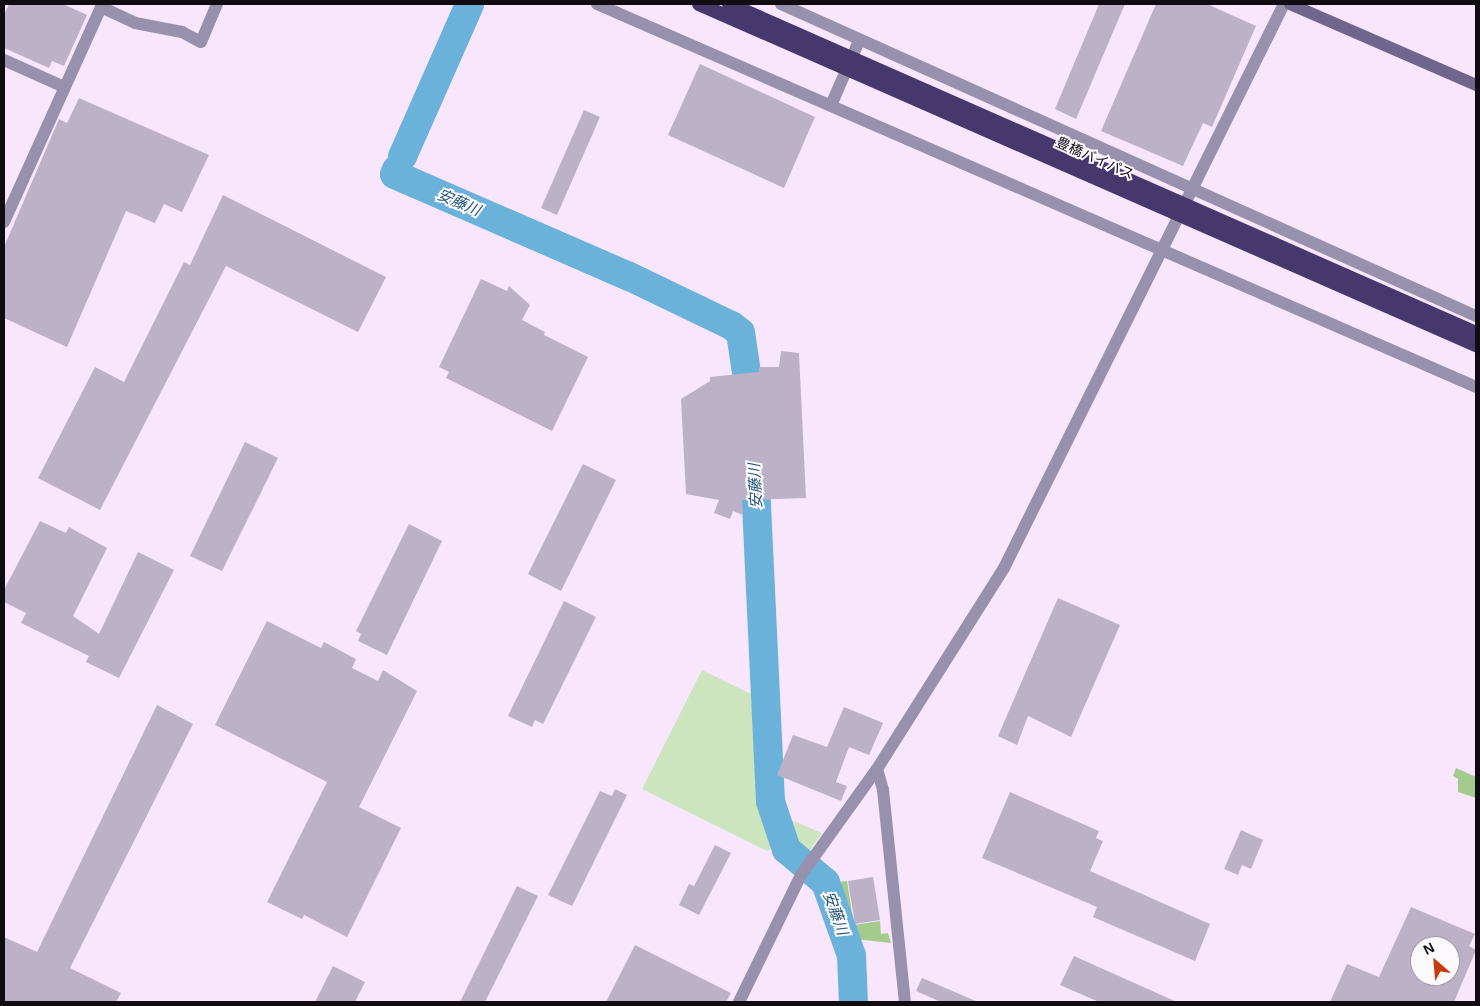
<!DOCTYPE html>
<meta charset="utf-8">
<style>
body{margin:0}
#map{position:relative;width:1480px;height:1006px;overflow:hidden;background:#f8e6fc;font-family:Arial,"Noto Sans JP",sans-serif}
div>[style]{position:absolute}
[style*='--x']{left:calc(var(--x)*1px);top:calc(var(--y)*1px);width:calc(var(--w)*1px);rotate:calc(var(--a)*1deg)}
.green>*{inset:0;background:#cce5bf}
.forest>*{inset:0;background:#a4cb8e}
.river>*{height:29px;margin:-14.5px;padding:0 14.5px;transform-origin:14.5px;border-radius:14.5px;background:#6bb2db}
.building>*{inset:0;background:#bdb1c8}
.minor>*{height:12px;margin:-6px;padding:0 6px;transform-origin:6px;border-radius:6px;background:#9791ad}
.secondary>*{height:12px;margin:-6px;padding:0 6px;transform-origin:6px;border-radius:6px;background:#6f658d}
.trunk-bridge>*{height:14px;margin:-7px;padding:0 7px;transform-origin:7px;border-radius:7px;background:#46386c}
span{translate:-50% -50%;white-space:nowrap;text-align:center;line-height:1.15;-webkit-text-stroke:4px #fcf9fd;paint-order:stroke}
.street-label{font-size:14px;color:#110b12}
.water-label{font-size:15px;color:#205673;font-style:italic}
.frame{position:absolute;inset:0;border:5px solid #110b12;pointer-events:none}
.north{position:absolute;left:1410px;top:936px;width:50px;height:50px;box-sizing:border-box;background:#fcf9fd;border:1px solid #9e9a9f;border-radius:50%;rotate:333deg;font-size:14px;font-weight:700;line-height:20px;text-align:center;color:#110b12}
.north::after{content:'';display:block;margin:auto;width:18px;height:22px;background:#c53c0f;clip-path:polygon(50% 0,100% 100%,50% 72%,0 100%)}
</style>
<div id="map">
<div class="green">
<i style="clip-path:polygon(702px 670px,751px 694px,756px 779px,763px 817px,773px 848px,767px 851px,642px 789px)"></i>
<i style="clip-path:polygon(779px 815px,822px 833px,803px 860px,792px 849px)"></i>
</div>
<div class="forest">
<i style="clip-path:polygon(1456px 768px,1476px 777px,1476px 798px,1458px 792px,1458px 779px,1453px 776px)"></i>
<i style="clip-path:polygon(847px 881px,854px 925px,880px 921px,881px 934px,888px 933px,891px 943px,855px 939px,829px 883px)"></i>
</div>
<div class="river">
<i style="--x:402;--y:156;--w:166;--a:-66.2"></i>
<i style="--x:396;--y:169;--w:5;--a:112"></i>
<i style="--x:394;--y:174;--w:256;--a:23.5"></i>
<i style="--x:629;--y:276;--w:113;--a:25.7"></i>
<i style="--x:731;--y:325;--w:11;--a:38"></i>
<i style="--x:740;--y:332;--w:81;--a:81.5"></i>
<i style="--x:754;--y:462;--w:339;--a:87.3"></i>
<i style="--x:770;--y:801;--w:51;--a:71.6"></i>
<i style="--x:786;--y:849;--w:51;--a:40.2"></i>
<i style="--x:825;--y:882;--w:77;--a:70.4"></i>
<i style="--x:851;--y:955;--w:47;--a:87.6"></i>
</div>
<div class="building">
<i style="clip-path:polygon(9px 4px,63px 4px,87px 15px,64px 66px,52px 61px,49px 68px,4px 48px,4px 15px)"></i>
<i style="clip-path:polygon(1099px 4px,1125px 4px,1076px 119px,1055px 109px)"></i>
<i style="clip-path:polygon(1156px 4px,1207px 4px,1256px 26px,1212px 127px,1203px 123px,1183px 166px,1101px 131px)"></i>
<i style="clip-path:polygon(700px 64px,815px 117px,784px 188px,668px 135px)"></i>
<i style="clip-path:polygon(79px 98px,209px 155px,182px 212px,164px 204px,155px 223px,126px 211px,67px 347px,4px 318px,4px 247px,59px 119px,67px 123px)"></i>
<i style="clip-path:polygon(584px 110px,600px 117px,557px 215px,541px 208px)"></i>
<i style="clip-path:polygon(223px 195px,386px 277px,358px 332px,226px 266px,100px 510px,38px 478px,95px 367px,124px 382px,184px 262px,190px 265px)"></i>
<i style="clip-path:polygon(481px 279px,507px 291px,509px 286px,530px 305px,522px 320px,545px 332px,544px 335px,588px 357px,552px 431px,446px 378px,449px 372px,439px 367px)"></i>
<i style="clip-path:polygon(781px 351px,799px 353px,806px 498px,742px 500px,743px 515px,733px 511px,730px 519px,714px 513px,719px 500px,686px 494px,681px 399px,710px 381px,710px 377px,759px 372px,759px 367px,779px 367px)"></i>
<i style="clip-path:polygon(245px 442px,278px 458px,222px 571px,190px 556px)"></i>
<i style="clip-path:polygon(583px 464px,616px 480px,561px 591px,528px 574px)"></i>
<i style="clip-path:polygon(40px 521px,66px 533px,69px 527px,107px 548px,73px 616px,99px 634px,138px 552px,174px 570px,119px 678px,86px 662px,89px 656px,21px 623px,26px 613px,4px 602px,4px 590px)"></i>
<i style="clip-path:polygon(409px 524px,442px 541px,387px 655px,358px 641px,361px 634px,356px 631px)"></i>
<i style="clip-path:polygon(1058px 598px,1120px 625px,1071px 737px,1028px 716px,1017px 745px,998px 736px)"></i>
<i style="clip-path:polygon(564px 601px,596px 617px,543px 724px,535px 720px,532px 727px,508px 716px)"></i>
<i style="clip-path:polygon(267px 621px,321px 648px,324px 642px,356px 659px,352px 668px,378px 681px,383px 670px,417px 691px,359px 807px,401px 828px,347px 937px,304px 915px,302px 919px,267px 902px,327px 782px,215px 725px)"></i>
<i style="clip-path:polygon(157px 705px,193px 724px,70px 968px,121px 993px,116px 1002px,4px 1002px,4px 937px,37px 952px)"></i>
<i style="clip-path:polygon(844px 707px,883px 723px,869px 755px,849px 747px,836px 782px,847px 786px,841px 801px,777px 775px,793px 735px,827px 747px)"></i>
<i style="clip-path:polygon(615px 789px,627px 795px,572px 906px,548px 895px,600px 791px,612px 796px)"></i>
<i style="clip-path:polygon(1010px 792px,1099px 831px,1096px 838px,1103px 841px,1090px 871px,1210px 924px,1195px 961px,1093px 917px,1097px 907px,982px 858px)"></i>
<i style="clip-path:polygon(1241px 830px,1263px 840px,1251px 869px,1242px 865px,1238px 875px,1224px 869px)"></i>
<i style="clip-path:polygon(715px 845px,731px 853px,699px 915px,679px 905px,689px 884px,694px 886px)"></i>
<i style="clip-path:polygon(873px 877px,880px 920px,855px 924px,848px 881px)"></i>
<i style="clip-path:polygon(517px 886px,538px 896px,485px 1002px,460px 1002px)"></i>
<i style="clip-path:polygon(evenodd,1411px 907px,1475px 934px,1469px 946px,1476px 950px,1454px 1002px,1330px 1002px,1347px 964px,1379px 977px,1411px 907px,1420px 946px,1450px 946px,1450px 976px,1420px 976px,1420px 946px)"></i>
<i style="clip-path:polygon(635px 945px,731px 993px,726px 1002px,606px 1002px)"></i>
<i style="clip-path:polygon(1074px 956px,1177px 1002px,1099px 1002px,1060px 985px)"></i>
<i style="clip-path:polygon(333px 966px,365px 982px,355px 1002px,315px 1002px)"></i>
<i style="clip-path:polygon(922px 978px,941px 986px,978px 1002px,941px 1002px,916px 991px)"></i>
</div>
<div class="minor">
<i style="--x:597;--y:4;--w:959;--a:23.54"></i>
<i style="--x:781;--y:4;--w:762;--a:24.18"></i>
<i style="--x:4;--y:60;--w:66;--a:24.2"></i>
<i style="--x:832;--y:103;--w:68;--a:-66.5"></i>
<i style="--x:4;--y:222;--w:236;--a:-65.7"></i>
<i style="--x:101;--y:7;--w:38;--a:25"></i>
<i style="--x:135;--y:23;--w:48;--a:10.8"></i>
<i style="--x:182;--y:32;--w:21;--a:28"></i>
<i style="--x:201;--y:42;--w:41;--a:-67.2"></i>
<i style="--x:877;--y:769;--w:22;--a:74"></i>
<i style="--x:883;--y:790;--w:213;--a:84.1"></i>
<i style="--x:739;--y:1002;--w:141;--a:-64"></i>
<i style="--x:801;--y:875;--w:130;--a:-54.4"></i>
<i style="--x:877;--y:769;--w:238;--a:-57.7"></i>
<i style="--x:1004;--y:568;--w:630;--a:-63.6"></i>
</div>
<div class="secondary">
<i style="--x:1290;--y:4;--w:203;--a:23.5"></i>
</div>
<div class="trunk-bridge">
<i style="--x:699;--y:4;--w:849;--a:23.7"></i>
<i style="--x:729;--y:4;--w:816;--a:23.77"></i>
</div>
<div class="street-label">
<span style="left:1095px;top:158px;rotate:24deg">豊橋バイパス</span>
</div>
<div class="water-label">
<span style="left:459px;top:202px;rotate:23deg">安藤川</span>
<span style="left:755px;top:486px;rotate:-93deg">安藤川</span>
<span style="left:836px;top:913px;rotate:70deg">安藤川</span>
</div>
<div class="frame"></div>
<div class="north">N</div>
</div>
